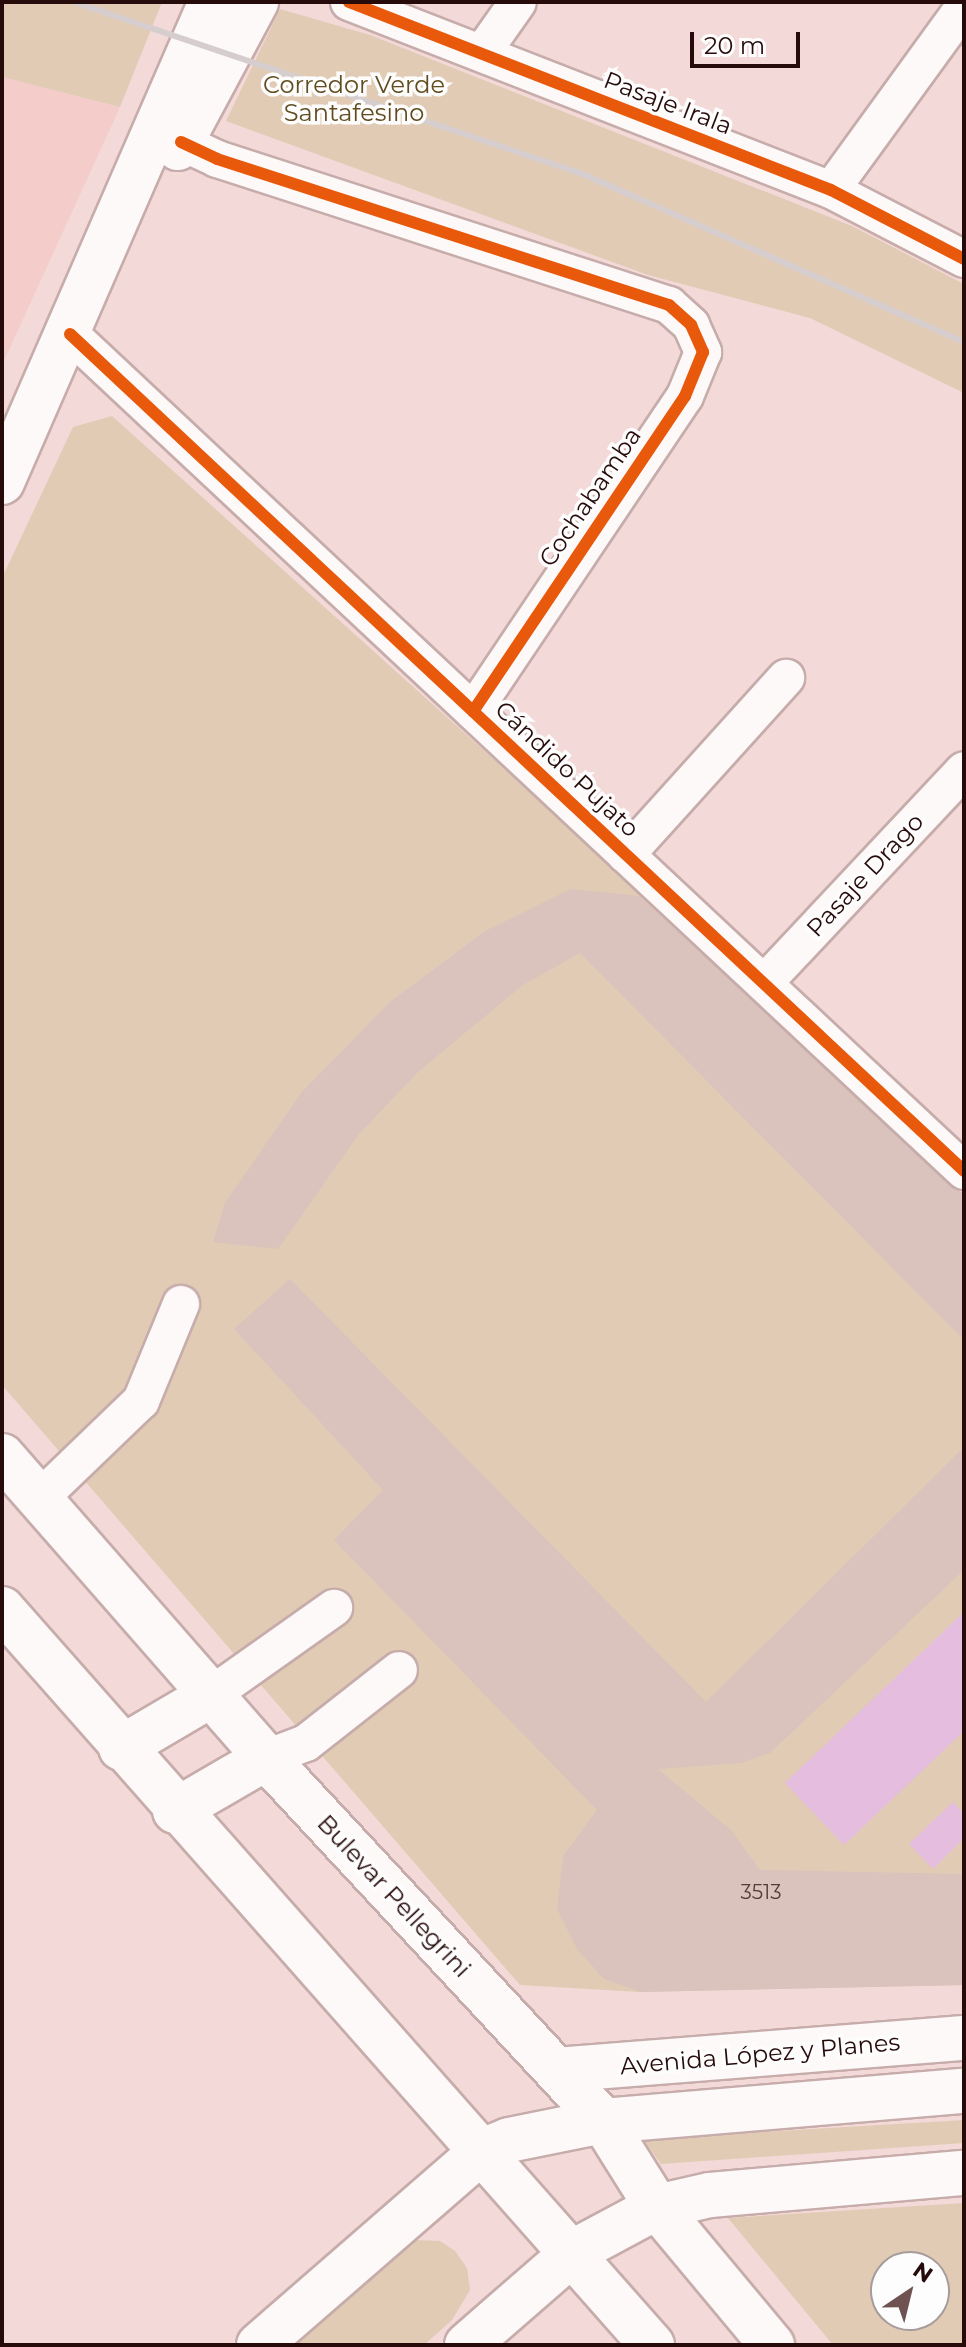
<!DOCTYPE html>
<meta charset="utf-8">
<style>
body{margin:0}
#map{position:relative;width:966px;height:2347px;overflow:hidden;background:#f3d9d7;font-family:Montserrat,sans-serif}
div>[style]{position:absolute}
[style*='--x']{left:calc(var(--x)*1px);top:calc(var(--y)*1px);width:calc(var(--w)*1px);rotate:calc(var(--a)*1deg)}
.built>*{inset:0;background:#f4ccc9}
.green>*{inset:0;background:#e1cbb5}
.water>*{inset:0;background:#e4bddf}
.building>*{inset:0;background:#dac2bd}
.roads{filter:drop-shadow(2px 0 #c6acaa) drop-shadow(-2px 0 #c6acaa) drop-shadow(0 2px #c6acaa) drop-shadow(0 -2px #c6acaa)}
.minor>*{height:36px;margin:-18px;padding:0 18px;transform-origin:18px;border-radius:18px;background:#fdf9f9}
.major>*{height:44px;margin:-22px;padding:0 22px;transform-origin:22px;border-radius:22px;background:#fdf9f9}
.rail>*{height:6px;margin:-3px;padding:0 3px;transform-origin:3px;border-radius:3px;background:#d6cece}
.cycleway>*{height:12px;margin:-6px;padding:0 6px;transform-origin:6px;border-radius:6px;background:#e8590c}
span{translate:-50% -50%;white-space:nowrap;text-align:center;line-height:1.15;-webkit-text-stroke:7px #fdfdfd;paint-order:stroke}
.number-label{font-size:20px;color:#553b38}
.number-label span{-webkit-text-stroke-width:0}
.park-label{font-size:24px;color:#624c1f}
.street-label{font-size:24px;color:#260b0a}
.frame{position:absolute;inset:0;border:4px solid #260b0a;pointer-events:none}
.north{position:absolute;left:870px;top:2251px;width:80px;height:80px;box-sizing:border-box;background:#fdfdfd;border:2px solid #a79c9c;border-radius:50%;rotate:35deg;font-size:22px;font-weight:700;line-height:32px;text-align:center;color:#260b0a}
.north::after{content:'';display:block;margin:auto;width:28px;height:36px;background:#6e5352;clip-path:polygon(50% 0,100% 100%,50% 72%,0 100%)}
.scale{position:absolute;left:690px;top:32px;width:110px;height:36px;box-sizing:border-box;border:4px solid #260b0a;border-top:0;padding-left:10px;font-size:24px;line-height:28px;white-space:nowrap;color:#260b0a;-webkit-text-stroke:6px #fdfdfd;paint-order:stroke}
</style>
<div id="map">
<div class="built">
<i style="clip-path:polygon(2px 77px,120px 107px,2px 365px)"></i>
</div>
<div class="green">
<i style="clip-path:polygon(2px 2px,162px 2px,120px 107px,2px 77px)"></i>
<i style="clip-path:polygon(280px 9px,370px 35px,852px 226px,964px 284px,964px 393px,810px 318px,648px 275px,226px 121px)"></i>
<i style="clip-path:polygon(112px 416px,647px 897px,652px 893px,964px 1195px,964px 1985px,640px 1992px,520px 1985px,2px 1385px,2px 578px,73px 427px)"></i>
<i style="clip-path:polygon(964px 2120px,964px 2143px,661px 2164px,643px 2139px)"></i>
<i style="clip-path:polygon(evenodd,964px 2203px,964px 2345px,833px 2345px,728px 2218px,964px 2203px,886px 2267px,934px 2267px,934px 2315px,886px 2315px,886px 2267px)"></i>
<i style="clip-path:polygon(416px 2240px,440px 2241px,455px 2251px,467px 2268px,470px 2290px,452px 2320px,424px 2345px,292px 2345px,394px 2252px)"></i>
</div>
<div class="water">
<i style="clip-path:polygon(964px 1612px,964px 1731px,844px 1845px,785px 1783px)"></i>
<i style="clip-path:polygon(953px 1802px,964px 1814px,964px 1838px,933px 1869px,909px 1844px)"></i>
</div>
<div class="building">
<i style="clip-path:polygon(571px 889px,639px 896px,964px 1195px,964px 1340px,580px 953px,523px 985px,419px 1071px,359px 1134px,278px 1249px,213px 1242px,225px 1203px,301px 1093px,390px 1002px,485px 931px)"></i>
<i style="clip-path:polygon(290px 1279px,706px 1702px,964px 1447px,964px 1570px,770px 1753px,741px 1763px,658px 1769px,732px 1831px,760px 1870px,964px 1874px,964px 1985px,640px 1992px,604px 1979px,577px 1949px,557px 1909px,563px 1856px,597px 1810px,334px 1540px,383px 1490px,234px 1329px)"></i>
</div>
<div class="roads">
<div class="minor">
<i style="--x:349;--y:2;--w:517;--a:21.31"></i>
<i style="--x:831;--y:190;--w:150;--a:27.4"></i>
<i style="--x:482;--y:53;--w:62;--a:-54.8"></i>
<i style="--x:181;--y:142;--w:40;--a:25"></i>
<i style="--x:217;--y:159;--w:475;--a:17.9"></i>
<i style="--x:669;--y:305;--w:30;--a:42"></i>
<i style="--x:691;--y:325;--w:30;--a:66"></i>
<i style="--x:703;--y:352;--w:48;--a:112.2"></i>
<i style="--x:685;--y:396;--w:380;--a:123.9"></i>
<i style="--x:831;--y:190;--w:226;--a:-54"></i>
<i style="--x:70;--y:334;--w:1225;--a:43.11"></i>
<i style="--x:626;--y:855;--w:239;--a:-47.9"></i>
<i style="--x:766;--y:981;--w:289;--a:-46.8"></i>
<i style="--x:39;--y:1499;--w:141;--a:-43.9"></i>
<i style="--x:141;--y:1401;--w:105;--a:-67.6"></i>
<i style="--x:211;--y:1695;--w:151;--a:-35.3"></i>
<i style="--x:266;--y:1758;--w:43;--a:-20.6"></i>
<i style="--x:306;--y:1743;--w:118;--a:-38.1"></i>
</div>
<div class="major">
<i style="--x:178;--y:148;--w:166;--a:-61.9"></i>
<i style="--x:2;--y:482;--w:524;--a:-66.47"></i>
<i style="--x:2;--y:1456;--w:401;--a:48.8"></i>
<i style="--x:266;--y:1758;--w:495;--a:47.1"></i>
<i style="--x:603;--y:2121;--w:102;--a:57.9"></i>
<i style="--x:657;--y:2207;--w:180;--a:50.2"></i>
<i style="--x:2;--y:1609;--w:982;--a:48.55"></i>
<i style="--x:121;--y:1748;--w:104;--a:-30.5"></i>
<i style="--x:175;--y:1811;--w:105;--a:-30.2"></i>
<i style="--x:556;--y:2070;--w:409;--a:-4.5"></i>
<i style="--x:259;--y:2345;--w:296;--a:-41"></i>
<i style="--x:482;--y:2151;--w:29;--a:-22"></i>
<i style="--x:509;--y:2140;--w:96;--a:-11.4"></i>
<i style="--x:603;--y:2121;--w:362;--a:-4.8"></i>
<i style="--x:467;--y:2345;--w:143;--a:-41"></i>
<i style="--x:575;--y:2251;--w:93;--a:-28.2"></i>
<i style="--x:657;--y:2207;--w:54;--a:-12.8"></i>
<i style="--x:710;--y:2195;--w:255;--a:-5"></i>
</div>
</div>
<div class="rail">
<i style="--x:74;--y:2;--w:539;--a:18.7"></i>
<i style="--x:585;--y:175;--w:414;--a:23.8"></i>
</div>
<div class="cycleway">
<i style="--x:349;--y:2;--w:517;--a:21.31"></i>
<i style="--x:831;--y:190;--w:150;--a:27.4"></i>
<i style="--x:181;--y:142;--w:40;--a:25"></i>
<i style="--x:217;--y:159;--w:475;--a:17.9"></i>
<i style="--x:669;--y:305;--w:30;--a:42"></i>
<i style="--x:691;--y:325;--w:30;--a:66"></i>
<i style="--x:703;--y:352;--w:48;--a:112.2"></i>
<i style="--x:685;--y:396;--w:380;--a:123.9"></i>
<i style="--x:70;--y:334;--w:1225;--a:43.11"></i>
</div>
<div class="number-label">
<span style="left:761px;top:1892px">3513</span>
</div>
<div class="park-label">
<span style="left:354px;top:99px">Corredor Verde<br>Santafesino</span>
</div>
<div class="street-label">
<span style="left:668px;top:103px;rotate:21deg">Pasaje Irala</span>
<span style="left:590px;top:497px;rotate:-56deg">Cochabamba</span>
<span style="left:567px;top:769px;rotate:43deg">Cándido Pujato</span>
<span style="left:865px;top:875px;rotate:-47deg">Pasaje Drago</span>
<span style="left:394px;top:1896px;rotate:47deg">Bulevar Pellegrini</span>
<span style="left:760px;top:2054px;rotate:-5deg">Avenida López y Planes</span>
</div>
<div class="frame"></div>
<div class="north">N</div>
<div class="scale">20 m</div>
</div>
